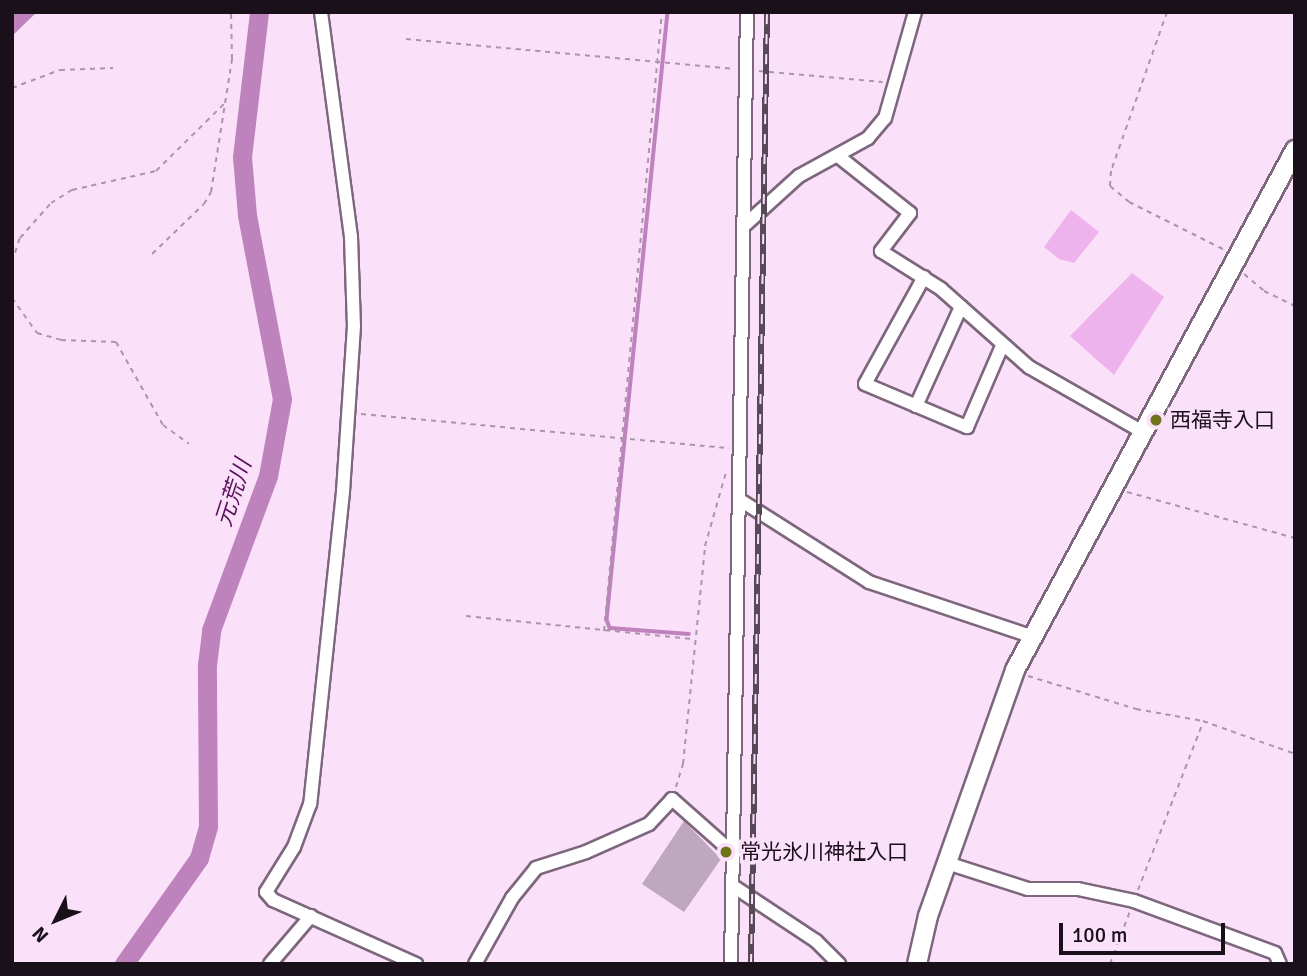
<!DOCTYPE html>
<meta charset="utf-8">
<style>
body{margin:0}
#map{position:relative;width:1307px;height:976px;overflow:hidden;background:#fae0f9;font-family:Signika,"Noto Sans JP",sans-serif}
div>[style]{position:absolute}
[style*='--x']{left:calc(var(--x)*1px);top:calc(var(--y)*1px);width:calc(var(--w)*1px);rotate:calc(var(--a)*1deg)}
.green>*{inset:0;background:#eeb3ed}
.water>*{inset:0;background:#be82bd}
.stream>*{height:3.5px;margin:-1.75px;padding:0 1.75px;transform-origin:1.75px;border-radius:1.75px;background:#be82bd}
.river>*{height:19px;margin:-9.5px;padding:0 9.5px;transform-origin:9.5px;border-radius:9.5px;background:#be82bd}
.building>*{inset:0;background:#bfa7be}
.path>*{height:2px;margin-top:-1px;transform-origin:0;background:repeating-linear-gradient(90deg,#aa96a9 0 5px,transparent 0 10px)}
.roads{filter:drop-shadow(2px 0 #7d677d) drop-shadow(-2px 0 #7d677d) drop-shadow(0 2px #7d677d) drop-shadow(0 -2px #7d677d)}
.street>*{height:12px;margin:-6px;padding:0 6px;transform-origin:6px;border-radius:6px;background:#fff}
.secondary>*{height:18px;margin:-9px;padding:0 9px;transform-origin:9px;border-radius:9px;background:#fff}
.rail>*{height:6px;margin-top:-3px;transform-origin:0;background:repeating-linear-gradient(90deg,#fae0f9 0 10px,#574957 0 20px);box-sizing:border-box;border-block:2px solid #574957}
.dots>*{width:19px;height:19px;translate:-50% -50%;box-sizing:border-box;border:4px solid #fae0f9;border-radius:50%}
span{translate:-50% -50%;white-space:nowrap;text-align:center;line-height:1.15;-webkit-text-stroke:7px #fae0f9;paint-order:stroke}
.poi-label{font-size:21px;color:#191019}
.left{translate:0 -50%;text-align:left}
.water-label{font-size:23px;color:#5a125c;font-style:italic}
.frame{position:absolute;inset:0;border:14px solid #191019;pointer-events:none}
.north{position:absolute;left:21px;top:885px;width:70px;height:70px;-webkit-text-stroke:5px #fae0f9;paint-order:stroke;rotate:227deg;font-size:19px;font-weight:700;line-height:28px;text-align:center;color:#191019}
.north::after{content:'';display:block;margin:auto;width:24px;height:32px;background:#191019;clip-path:polygon(50% 0,100% 100%,50% 72%,0 100%)}
.scale{position:absolute;left:1059px;top:923px;width:166px;height:32px;box-sizing:border-box;border:4px solid #191019;border-top:0;padding-left:9px;font-size:21px;line-height:24px;white-space:nowrap;color:#191019;-webkit-text-stroke:5px #fae0f9;paint-order:stroke}
</style>
<div id="map">
<div class="green">
<i style="clip-path:polygon(1071px 210px,1099px 232px,1074px 263px,1059px 259px,1044px 247px)"></i>
<i style="clip-path:polygon(1132px 273px,1164px 297px,1114px 375px,1070px 336px)"></i>
</div>
<div class="water">
<i style="clip-path:polygon(16px 12px,37px 12px,12px 36px,12px 15px)"></i>
</div>
<div class="stream">
<i style="--x:668;--y:12;--w:611;--a:95.73"></i>
<i style="--x:607;--y:620;--w:9;--a:69"></i>
<i style="--x:610;--y:628;--w:79;--a:4.3"></i>
</div>
<div class="river">
<i style="--x:124;--y:964;--w:130;--a:-54.7"></i>
<i style="--x:199;--y:858;--w:33;--a:-74"></i>
<i style="--x:208;--y:826;--w:161;--a:-90.4"></i>
<i style="--x:207;--y:665;--w:35;--a:-83"></i>
<i style="--x:211;--y:630;--w:164;--a:-69.7"></i>
<i style="--x:268;--y:476;--w:78;--a:-79.7"></i>
<i style="--x:282;--y:399;--w:187;--a:-100.8"></i>
<i style="--x:247;--y:215;--w:58;--a:-94.9"></i>
<i style="--x:242;--y:157;--w:146;--a:-83.3"></i>
</div>
<div class="building">
<i style="clip-path:polygon(684px 821px,721px 859px,684px 912px,642px 884px)"></i>
</div>
<div class="path">
<i style="--x:1167;--y:12;--w:169;--a:109.4"></i>
<i style="--x:1111;--y:171;--w:15;--a:94"></i>
<i style="--x:1110;--y:186;--w:25;--a:40"></i>
<i style="--x:1129;--y:202;--w:105;--a:26.6"></i>
<i style="--x:406;--y:39;--w:328;--a:5.2"></i>
<i style="--x:759;--y:71;--w:124;--a:5.1"></i>
<i style="--x:12;--y:88;--w:51;--a:-20.6"></i>
<i style="--x:60;--y:70;--w:53;--a:-2.2"></i>
<i style="--x:152;--y:254;--w:72;--a:-43.9"></i>
<i style="--x:204;--y:204;--w:14;--a:-60"></i>
<i style="--x:211;--y:192;--w:135;--a:-81"></i>
<i style="--x:232;--y:59;--w:47;--a:-91.2"></i>
<i style="--x:12;--y:262;--w:25;--a:-72"></i>
<i style="--x:20;--y:238;--w:47;--a:-48.5"></i>
<i style="--x:51;--y:203;--w:25;--a:-32"></i>
<i style="--x:72;--y:190;--w:86;--a:-12.7"></i>
<i style="--x:156;--y:171;--w:97;--a:-44.6"></i>
<i style="--x:1244;--y:274;--w:26;--a:40"></i>
<i style="--x:1264;--y:291;--w:34;--a:26"></i>
<i style="--x:12;--y:298;--w:43;--a:54.5"></i>
<i style="--x:37;--y:333;--w:25;--a:16"></i>
<i style="--x:61;--y:340;--w:55;--a:2.1"></i>
<i style="--x:116;--y:342;--w:95;--a:60.5"></i>
<i style="--x:163;--y:425;--w:32;--a:36"></i>
<i style="--x:361;--y:414;--w:370;--a:5.3"></i>
<i style="--x:1127;--y:492;--w:174;--a:15.3"></i>
<i style="--x:466;--y:616;--w:227;--a:5.8"></i>
<i style="--x:604;--y:631;--w:622;--a:-84.65"></i>
<i style="--x:1028;--y:676;--w:113;--a:17"></i>
<i style="--x:1136;--y:709;--w:68;--a:10.2"></i>
<i style="--x:1203;--y:721;--w:98;--a:19.7"></i>
<i style="--x:676;--y:787;--w:24;--a:-73"></i>
<i style="--x:683;--y:764;--w:219;--a:-84.2"></i>
<i style="--x:705;--y:546;--w:80;--a:-74.1"></i>
<i style="--x:1138;--y:890;--w:180;--a:-68.8"></i>
<i style="--x:1110;--y:964;--w:57;--a:-69.3"></i>
</div>
<div class="roads">
<div class="street">
<i style="--x:321;--y:12;--w:227;--a:82.4"></i>
<i style="--x:351;--y:237;--w:89;--a:88.1"></i>
<i style="--x:354;--y:326;--w:166;--a:93.8"></i>
<i style="--x:343;--y:492;--w:314;--a:96"></i>
<i style="--x:310;--y:804;--w:46;--a:110.4"></i>
<i style="--x:294;--y:847;--w:53;--a:121.9"></i>
<i style="--x:266;--y:892;--w:11;--a:49"></i>
<i style="--x:273;--y:900;--w:157;--a:24.1"></i>
<i style="--x:838;--y:156;--w:92;--a:38.4"></i>
<i style="--x:910;--y:213;--w:48;--a:127.3"></i>
<i style="--x:881;--y:251;--w:71;--a:32.3"></i>
<i style="--x:941;--y:289;--w:118;--a:41.6"></i>
<i style="--x:1029;--y:367;--w:129;--a:29.7"></i>
<i style="--x:746;--y:224;--w:72;--a:-42.2"></i>
<i style="--x:799;--y:176;--w:79;--a:-28.8"></i>
<i style="--x:868;--y:138;--w:26;--a:-50"></i>
<i style="--x:885;--y:118;--w:110;--a:-74.2"></i>
<i style="--x:924;--y:277;--w:122;--a:118.9"></i>
<i style="--x:865;--y:384;--w:111;--a:22.9"></i>
<i style="--x:967;--y:427;--w:88;--a:-66.6"></i>
<i style="--x:916;--y:406;--w:109;--a:-65.6"></i>
<i style="--x:740;--y:500;--w:153;--a:32.4"></i>
<i style="--x:869;--y:582;--w:173;--a:18.5"></i>
<i style="--x:947;--y:863;--w:85;--a:17.8"></i>
<i style="--x:1028;--y:889;--w:50;--a:0"></i>
<i style="--x:1078;--y:889;--w:57;--a:12.1"></i>
<i style="--x:1134;--y:901;--w:150;--a:20.2"></i>
<i style="--x:1275;--y:953;--w:12;--a:66"></i>
<i style="--x:733;--y:886;--w:100;--a:33.5"></i>
<i style="--x:816;--y:941;--w:33;--a:45"></i>
<i style="--x:270;--y:964;--w:63;--a:-49.5"></i>
<i style="--x:475;--y:964;--w:76;--a:-60.7"></i>
<i style="--x:512;--y:898;--w:38;--a:-51"></i>
<i style="--x:536;--y:868;--w:52;--a:-17.7"></i>
<i style="--x:586;--y:852;--w:69;--a:-24"></i>
<i style="--x:649;--y:824;--w:34;--a:-47"></i>
<i style="--x:672;--y:799;--w:83;--a:41.6"></i>
<i style="--x:731;--y:964;--w:952;--a:-89.04"></i>
</div>
<div class="secondary">
<i style="--x:917;--y:964;--w:49;--a:-77.1"></i>
<i style="--x:928;--y:916;--w:261;--a:-70.5"></i>
<i style="--x:1015;--y:670;--w:591;--a:-61.7"></i>
</div>
</div>
<div class="rail">
<i style="--x:751;--y:964;--w:952;--a:-89.04"></i>
</div>
<div class="dots">
<i style="left:1156px;top:420px;background:#6f741a"></i>
<i style="left:726px;top:852px;background:#6f741a"></i>
</div>
<div class="poi-label">
<span class="left" style="left:1170px;top:420px">西福寺入口</span>
<span class="left" style="left:740px;top:852px">常光氷川神社入口</span>
</div>
<div class="water-label">
<span style="left:234px;top:493px;rotate:-72deg">元荒川</span>
</div>
<div class="frame"></div>
<div class="north">N</div>
<div class="scale">100 m</div>
</div>
